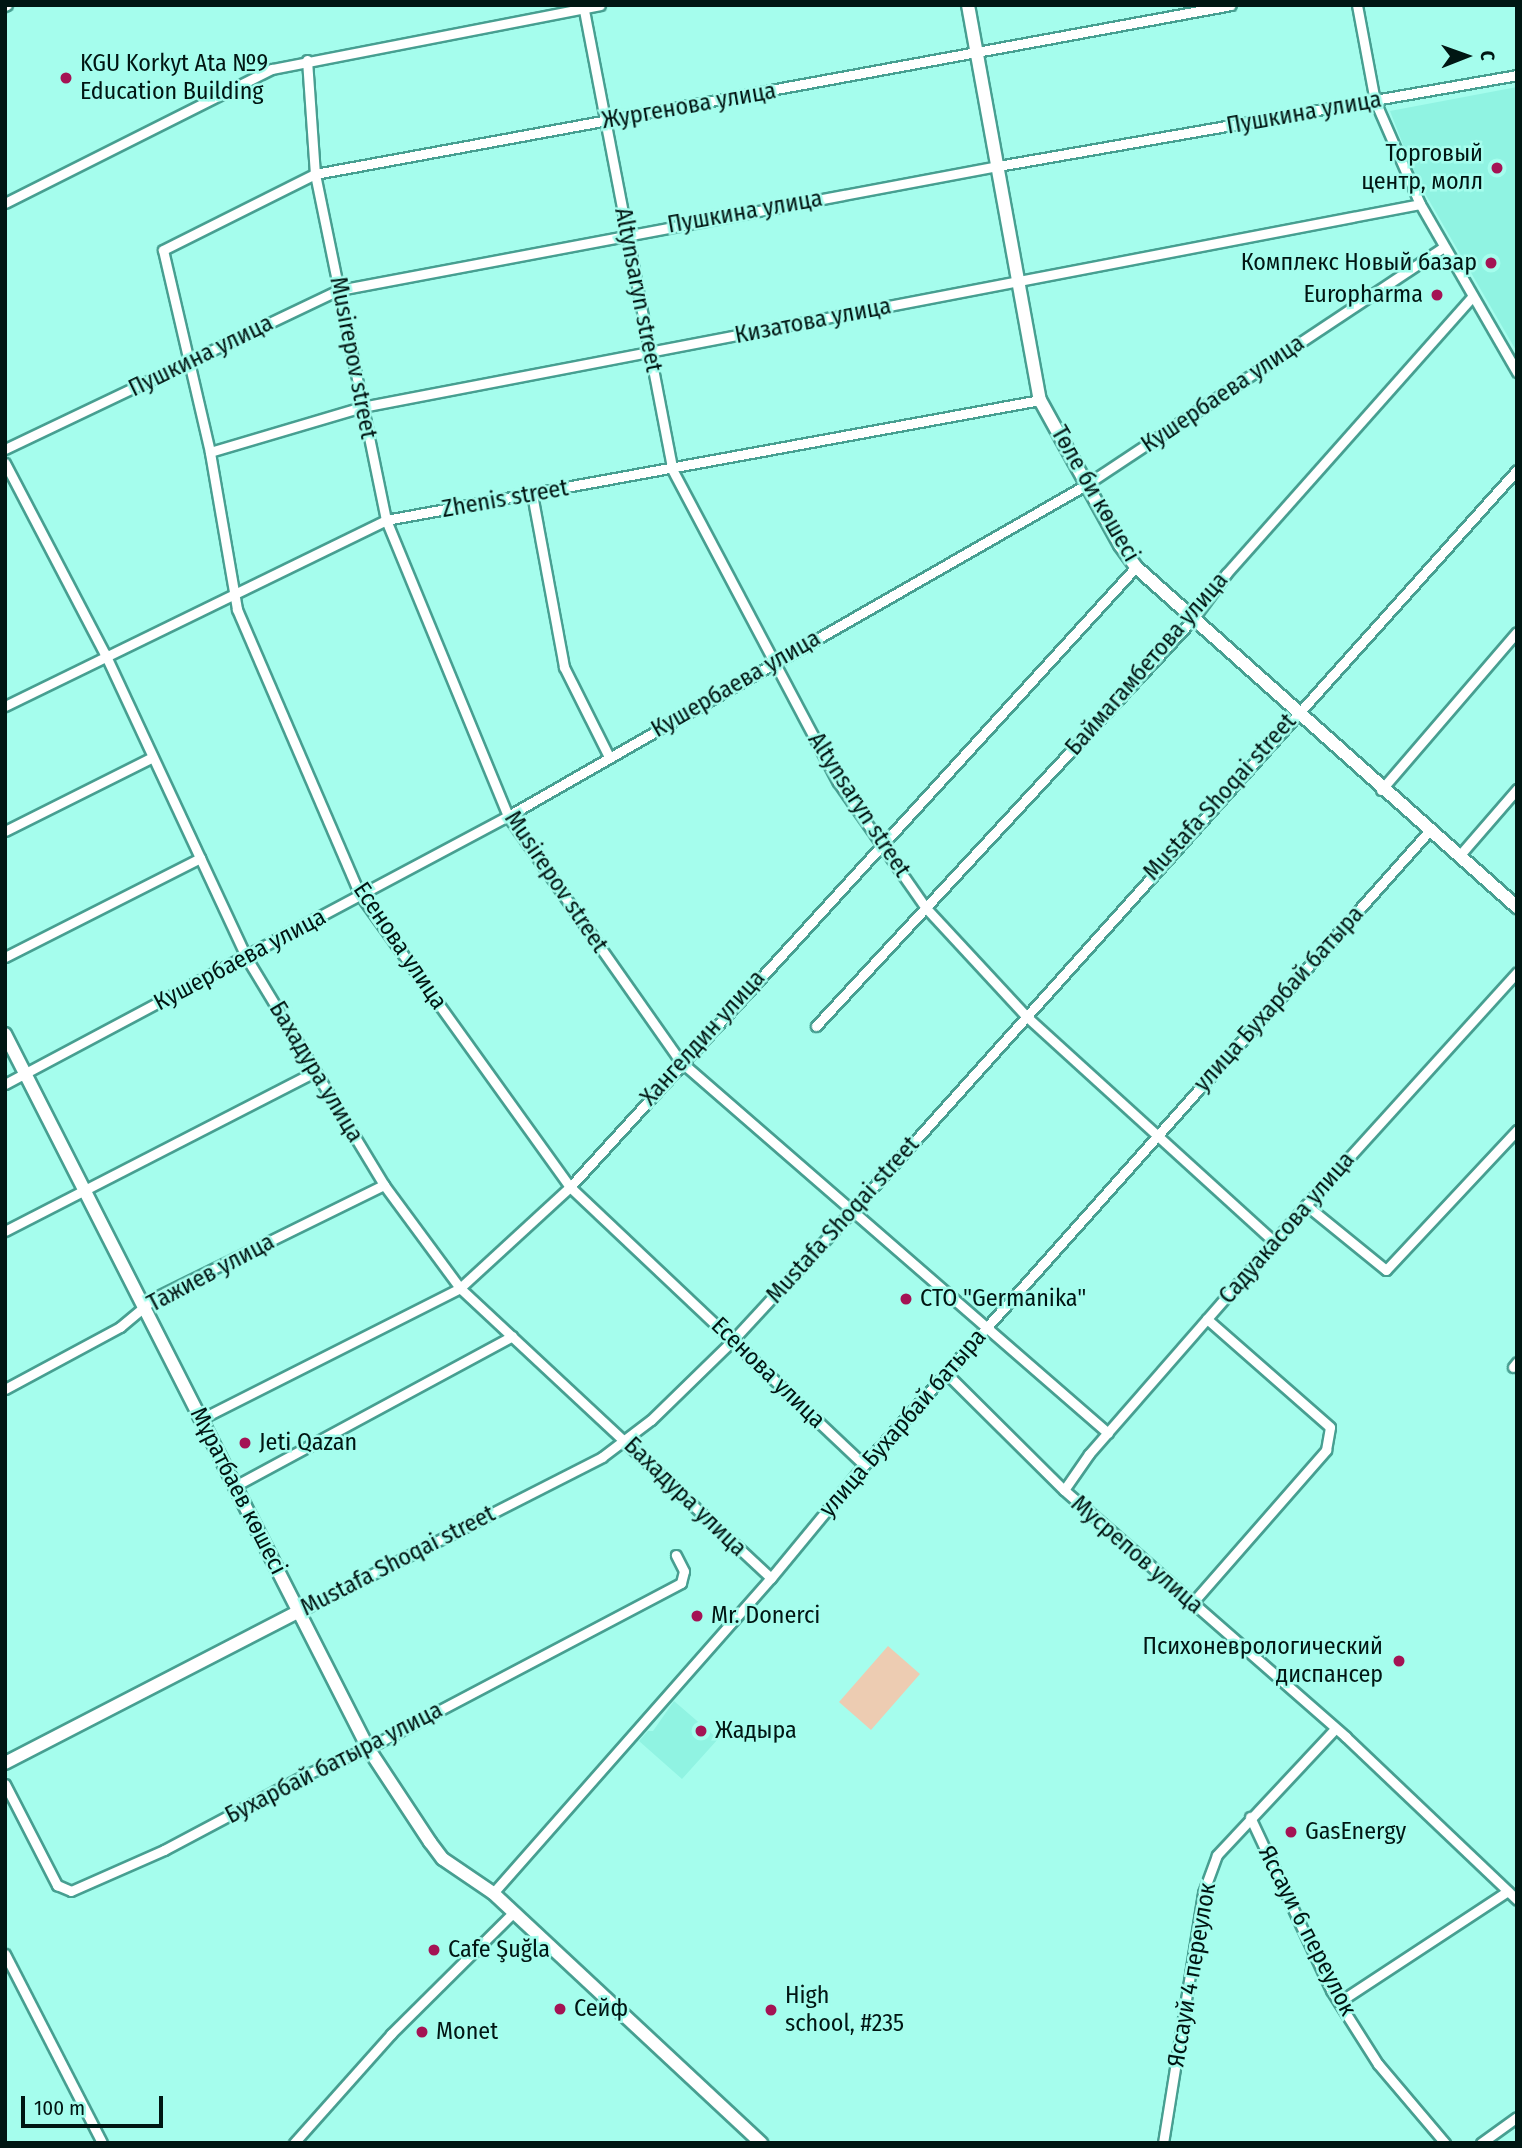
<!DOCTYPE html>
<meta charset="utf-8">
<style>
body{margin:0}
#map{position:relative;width:1522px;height:2148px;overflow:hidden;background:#a5fded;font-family:"Fira Sans Condensed",sans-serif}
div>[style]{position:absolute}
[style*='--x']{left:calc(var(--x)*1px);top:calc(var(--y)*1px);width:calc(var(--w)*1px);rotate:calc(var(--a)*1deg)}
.built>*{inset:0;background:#90f3e2}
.green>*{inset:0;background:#edccb2}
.roads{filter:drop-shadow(2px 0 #479f91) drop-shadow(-2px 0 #479f91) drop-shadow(0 2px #479f91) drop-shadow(0 -2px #479f91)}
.street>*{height:9px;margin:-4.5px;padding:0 4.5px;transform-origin:4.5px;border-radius:4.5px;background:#fff}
.secondary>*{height:12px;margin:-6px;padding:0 6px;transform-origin:6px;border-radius:6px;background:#fff}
.dots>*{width:19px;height:19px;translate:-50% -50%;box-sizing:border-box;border:4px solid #a5fded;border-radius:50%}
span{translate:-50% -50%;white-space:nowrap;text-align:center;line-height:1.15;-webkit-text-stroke:5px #a5fded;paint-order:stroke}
.poi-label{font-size:24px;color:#001613}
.left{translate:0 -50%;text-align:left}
.right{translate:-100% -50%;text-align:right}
.street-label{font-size:24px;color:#001613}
.frame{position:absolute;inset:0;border:7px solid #001613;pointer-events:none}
.north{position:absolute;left:1431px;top:21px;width:70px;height:70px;-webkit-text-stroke:5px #a5fded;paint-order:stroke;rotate:89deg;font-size:19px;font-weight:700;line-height:28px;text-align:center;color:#001613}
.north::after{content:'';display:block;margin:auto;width:24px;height:32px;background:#001613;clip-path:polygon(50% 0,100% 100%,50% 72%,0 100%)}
.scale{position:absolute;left:21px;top:2096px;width:142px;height:32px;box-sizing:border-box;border:4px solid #001613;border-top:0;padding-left:9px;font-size:21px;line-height:24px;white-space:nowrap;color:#001613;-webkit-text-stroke:5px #a5fded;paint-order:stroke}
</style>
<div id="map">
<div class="built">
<i style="clip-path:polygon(1517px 87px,1517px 352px,1416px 178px,1390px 111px)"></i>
<i style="clip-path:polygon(674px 1701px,718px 1739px,682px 1779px,639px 1741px,648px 1731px,653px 1731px)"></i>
</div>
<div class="green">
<i style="clip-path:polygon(888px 1646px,920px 1674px,871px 1730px,839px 1702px)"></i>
</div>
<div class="roads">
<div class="street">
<i style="--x:583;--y:5;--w:472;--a:79.1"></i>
<i style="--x:672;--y:469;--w:354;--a:62.1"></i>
<i style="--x:838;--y:782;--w:154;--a:55.1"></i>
<i style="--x:926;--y:908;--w:147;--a:47.2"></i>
<i style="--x:1026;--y:1016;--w:336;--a:42.3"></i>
<i style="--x:1357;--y:5;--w:98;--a:79.4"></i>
<i style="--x:1375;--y:101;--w:112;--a:66.4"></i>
<i style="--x:1420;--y:204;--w:194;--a:60"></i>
<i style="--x:5;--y:6;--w:2;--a:-27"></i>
<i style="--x:307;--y:60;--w:114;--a:86"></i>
<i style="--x:315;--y:174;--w:353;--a:78.4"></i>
<i style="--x:386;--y:520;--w:320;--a:67.6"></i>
<i style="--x:508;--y:816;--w:299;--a:54.9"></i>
<i style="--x:680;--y:1061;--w:567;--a:41"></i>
<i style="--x:5;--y:203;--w:299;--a:-26.7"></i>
<i style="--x:272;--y:69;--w:334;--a:-11"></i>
<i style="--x:5;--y:449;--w:370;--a:-25.5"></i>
<i style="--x:339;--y:290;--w:671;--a:-10.66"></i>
<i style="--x:998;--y:166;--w:527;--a:-9.94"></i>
<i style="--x:210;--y:452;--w:159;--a:-16.5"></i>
<i style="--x:362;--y:407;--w:1077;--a:-10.86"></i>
<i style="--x:5;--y:463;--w:216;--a:62.4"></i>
<i style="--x:105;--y:654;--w:334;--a:65"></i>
<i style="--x:246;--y:957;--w:267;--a:58.8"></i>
<i style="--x:384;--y:1185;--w:128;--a:53.6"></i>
<i style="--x:460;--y:1288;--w:425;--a:43"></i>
<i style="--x:532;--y:494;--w:176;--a:79.5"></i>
<i style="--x:564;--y:667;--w:101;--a:63.4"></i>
<i style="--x:5;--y:706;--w:424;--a:-26"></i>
<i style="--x:386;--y:520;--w:665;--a:-10.4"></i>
<i style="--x:1381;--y:790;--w:208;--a:-49.3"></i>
<i style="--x:5;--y:831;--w:165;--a:-26.6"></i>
<i style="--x:1459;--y:856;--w:89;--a:-49.1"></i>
<i style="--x:5;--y:957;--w:219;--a:-26.9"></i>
<i style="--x:816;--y:1026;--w:555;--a:-47.19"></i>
<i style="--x:1193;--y:619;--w:56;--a:-53.7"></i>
<i style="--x:1226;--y:574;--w:370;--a:-48.4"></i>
<i style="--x:5;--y:1084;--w:570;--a:-28.05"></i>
<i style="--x:508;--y:816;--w:664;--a:-29.81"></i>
<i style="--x:1084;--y:486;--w:432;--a:-33.6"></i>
<i style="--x:1306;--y:1205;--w:103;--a:39.1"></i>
<i style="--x:1386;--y:1270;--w:192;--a:-46.9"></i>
<i style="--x:5;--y:1231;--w:348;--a:-27.2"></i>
<i style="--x:1513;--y:1367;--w:6;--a:-51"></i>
<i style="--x:948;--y:1375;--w:163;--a:44.8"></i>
<i style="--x:1064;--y:1490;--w:375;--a:41.2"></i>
<i style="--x:1346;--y:1737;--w:236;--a:43.6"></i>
<i style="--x:5;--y:1389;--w:131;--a:-28.3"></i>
<i style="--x:120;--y:1327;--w:47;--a:-39.8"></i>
<i style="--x:156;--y:1297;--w:254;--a:-26.2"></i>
<i style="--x:201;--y:1419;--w:290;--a:-26.8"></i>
<i style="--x:460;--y:1288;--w:149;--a:-42.6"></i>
<i style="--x:570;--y:1187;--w:839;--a:-47.61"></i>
<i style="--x:864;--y:1465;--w:405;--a:-136.6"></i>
<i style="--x:570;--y:1187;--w:360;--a:-125.7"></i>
<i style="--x:360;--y:895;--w:311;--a:-113.3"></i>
<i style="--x:237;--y:609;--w:159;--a:-99.8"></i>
<i style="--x:210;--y:452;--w:207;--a:-103.1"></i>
<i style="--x:163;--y:250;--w:170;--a:-26.6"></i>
<i style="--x:315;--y:174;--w:931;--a:-10.45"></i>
<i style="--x:235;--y:1486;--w:315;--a:-28.4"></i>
<i style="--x:1064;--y:1490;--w:44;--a:-55.2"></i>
<i style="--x:1089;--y:1454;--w:330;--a:-48.9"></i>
<i style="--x:1306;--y:1205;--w:314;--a:-47.8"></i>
<i style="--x:1194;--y:1601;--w:201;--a:-48.8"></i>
<i style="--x:1326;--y:1450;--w:23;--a:-80"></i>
<i style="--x:1330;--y:1427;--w:164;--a:-138.7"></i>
<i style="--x:298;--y:1612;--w:341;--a:-27"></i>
<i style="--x:602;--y:1457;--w:61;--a:-37.1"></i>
<i style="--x:651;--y:1420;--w:115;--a:-44.3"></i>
<i style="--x:733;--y:1340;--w:177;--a:-47.3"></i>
<i style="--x:853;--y:1210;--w:994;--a:-48.1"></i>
<i style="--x:5;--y:1784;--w:114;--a:62.8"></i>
<i style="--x:57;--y:1885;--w:15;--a:23"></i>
<i style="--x:71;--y:1891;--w:102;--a:-23.8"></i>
<i style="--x:164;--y:1850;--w:162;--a:-28"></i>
<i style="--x:307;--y:1774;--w:66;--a:-23.1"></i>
<i style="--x:368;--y:1748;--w:354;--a:-27.8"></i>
<i style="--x:681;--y:1583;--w:12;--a:-76"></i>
<i style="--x:684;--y:1571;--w:18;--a:-117"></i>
<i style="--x:1250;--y:1817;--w:191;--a:64.9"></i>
<i style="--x:1331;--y:1990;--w:88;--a:57.6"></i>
<i style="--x:1378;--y:2064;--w:104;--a:49.7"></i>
<i style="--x:493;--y:1893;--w:420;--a:-48.6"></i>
<i style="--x:771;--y:1578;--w:146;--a:-50.5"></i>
<i style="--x:864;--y:1465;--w:849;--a:-48.29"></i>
<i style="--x:5;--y:1954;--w:212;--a:62.8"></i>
<i style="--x:1339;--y:2002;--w:202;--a:-33.3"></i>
<i style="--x:294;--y:2143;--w:146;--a:-48.3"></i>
<i style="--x:391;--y:2034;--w:172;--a:-44.8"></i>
<i style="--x:1163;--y:2143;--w:253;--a:-80.9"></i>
<i style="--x:1203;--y:1893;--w:40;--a:-69.8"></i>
<i style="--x:1217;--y:1855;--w:173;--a:-46.9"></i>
<i style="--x:1481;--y:2143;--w:44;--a:-35.8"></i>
</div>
<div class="secondary">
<i style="--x:968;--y:5;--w:402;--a:79.7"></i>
<i style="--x:1040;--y:400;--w:166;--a:61.1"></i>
<i style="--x:1120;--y:545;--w:27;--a:54"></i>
<i style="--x:1136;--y:567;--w:511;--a:41.75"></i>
<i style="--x:5;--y:1034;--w:801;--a:63.05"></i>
<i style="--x:368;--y:1748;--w:113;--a:56.6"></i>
<i style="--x:430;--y:1842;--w:21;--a:53"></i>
<i style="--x:443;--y:1859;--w:60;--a:34.2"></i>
<i style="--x:493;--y:1893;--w:367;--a:43"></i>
<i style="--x:5;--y:1763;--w:330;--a:-27.3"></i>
</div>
</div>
<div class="dots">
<i style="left:66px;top:78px;background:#a41354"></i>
<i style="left:1497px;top:168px;background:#a41354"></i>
<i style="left:1491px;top:263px;background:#a41354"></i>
<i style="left:1437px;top:295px;background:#a41354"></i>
<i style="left:906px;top:1299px;background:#a41354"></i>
<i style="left:245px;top:1443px;background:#a41354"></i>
<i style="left:697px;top:1616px;background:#a41354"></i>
<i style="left:1399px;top:1661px;background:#a41354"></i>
<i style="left:701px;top:1731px;background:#a41354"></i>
<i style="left:1291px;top:1832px;background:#a41354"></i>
<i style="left:434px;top:1950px;background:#a41354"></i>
<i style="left:560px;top:2009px;background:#a41354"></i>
<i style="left:771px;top:2010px;background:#a41354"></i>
<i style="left:422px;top:2032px;background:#a41354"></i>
</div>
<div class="poi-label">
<span class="left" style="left:80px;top:78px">KGU Korkyt Ata №9<br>Education Building</span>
<span class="right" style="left:1483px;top:168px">Торговый<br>центр, молл</span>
<span class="right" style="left:1477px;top:263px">Комплекс Новый базар</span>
<span class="right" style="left:1423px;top:295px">Europharma</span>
<span class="left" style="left:920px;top:1299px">СТО "Germanika"</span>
<span class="left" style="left:259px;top:1443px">Jeti Qazan</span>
<span class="left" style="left:711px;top:1616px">Mr. Donerci</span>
<span class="right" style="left:1383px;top:1661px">Психоневрологический<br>диспансер</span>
<span class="left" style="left:715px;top:1731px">Жадыра</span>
<span class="left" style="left:1305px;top:1832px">GasEnergy</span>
<span class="left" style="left:448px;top:1950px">Cafe Şuğla</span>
<span class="left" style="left:785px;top:2010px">High<br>school, #235</span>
<span class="left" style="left:574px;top:2009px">Сейф</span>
<span class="left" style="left:436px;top:2032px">Monet</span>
</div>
<div class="street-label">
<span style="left:689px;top:106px;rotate:-10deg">Жургенова улица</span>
<span style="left:1304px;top:113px;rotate:-10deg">Пушкина улица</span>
<span style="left:745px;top:212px;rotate:-10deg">Пушкина улица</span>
<span style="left:638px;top:290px;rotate:79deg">Altynsaryn street</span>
<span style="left:813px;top:321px;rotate:-11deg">Кизатова улица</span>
<span style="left:201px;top:356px;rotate:-26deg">Пушкина улица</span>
<span style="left:353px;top:358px;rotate:79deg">Musirepov street</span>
<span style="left:1223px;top:394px;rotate:-34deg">Кушербаева улица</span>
<span style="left:1095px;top:494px;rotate:60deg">Төле би көшесі</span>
<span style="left:505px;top:499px;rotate:-10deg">Zhenis street</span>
<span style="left:1147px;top:664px;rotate:-49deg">Баймагамбетова улица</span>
<span style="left:736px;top:684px;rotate:-30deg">Кушербаева улица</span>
<span style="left:1220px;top:797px;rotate:-48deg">Mustafa Shoqai street</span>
<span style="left:859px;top:805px;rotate:57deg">Altynsaryn street</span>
<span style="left:556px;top:882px;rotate:56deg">Musirepov street</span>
<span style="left:400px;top:946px;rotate:56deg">Есенова улица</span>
<span style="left:240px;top:960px;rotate:-28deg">Кушербаева улица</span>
<span style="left:1279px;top:999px;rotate:-48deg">улица Бухарбай батыра</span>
<span style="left:703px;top:1038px;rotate:-48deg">Хангелдин улица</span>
<span style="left:316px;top:1072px;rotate:59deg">Бахадура улица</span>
<span style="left:843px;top:1220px;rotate:-48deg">Mustafa Shoqai street</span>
<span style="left:1287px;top:1228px;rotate:-49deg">Садуакасова улица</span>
<span style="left:211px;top:1273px;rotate:-28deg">Тажиев улица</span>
<span style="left:768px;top:1373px;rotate:44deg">Есенова улица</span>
<span style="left:903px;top:1423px;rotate:-49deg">улица Бухарбай батыра</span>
<span style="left:238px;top:1491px;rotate:63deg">Мұратбаев көшесі</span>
<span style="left:685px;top:1497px;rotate:44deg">Бахадура улица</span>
<span style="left:1137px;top:1555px;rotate:41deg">Мусрепов улица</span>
<span style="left:398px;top:1561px;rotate:-27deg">Mustafa Shoqai street</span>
<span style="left:334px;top:1763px;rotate:-27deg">Бухарбай батыра улица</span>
<span style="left:1307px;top:1931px;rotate:63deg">Яссауи 6 переулок</span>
<span style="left:1192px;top:1975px;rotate:-80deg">Яссауй 4 переулок</span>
</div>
<div class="frame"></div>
<div class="north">С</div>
<div class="scale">100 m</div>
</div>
